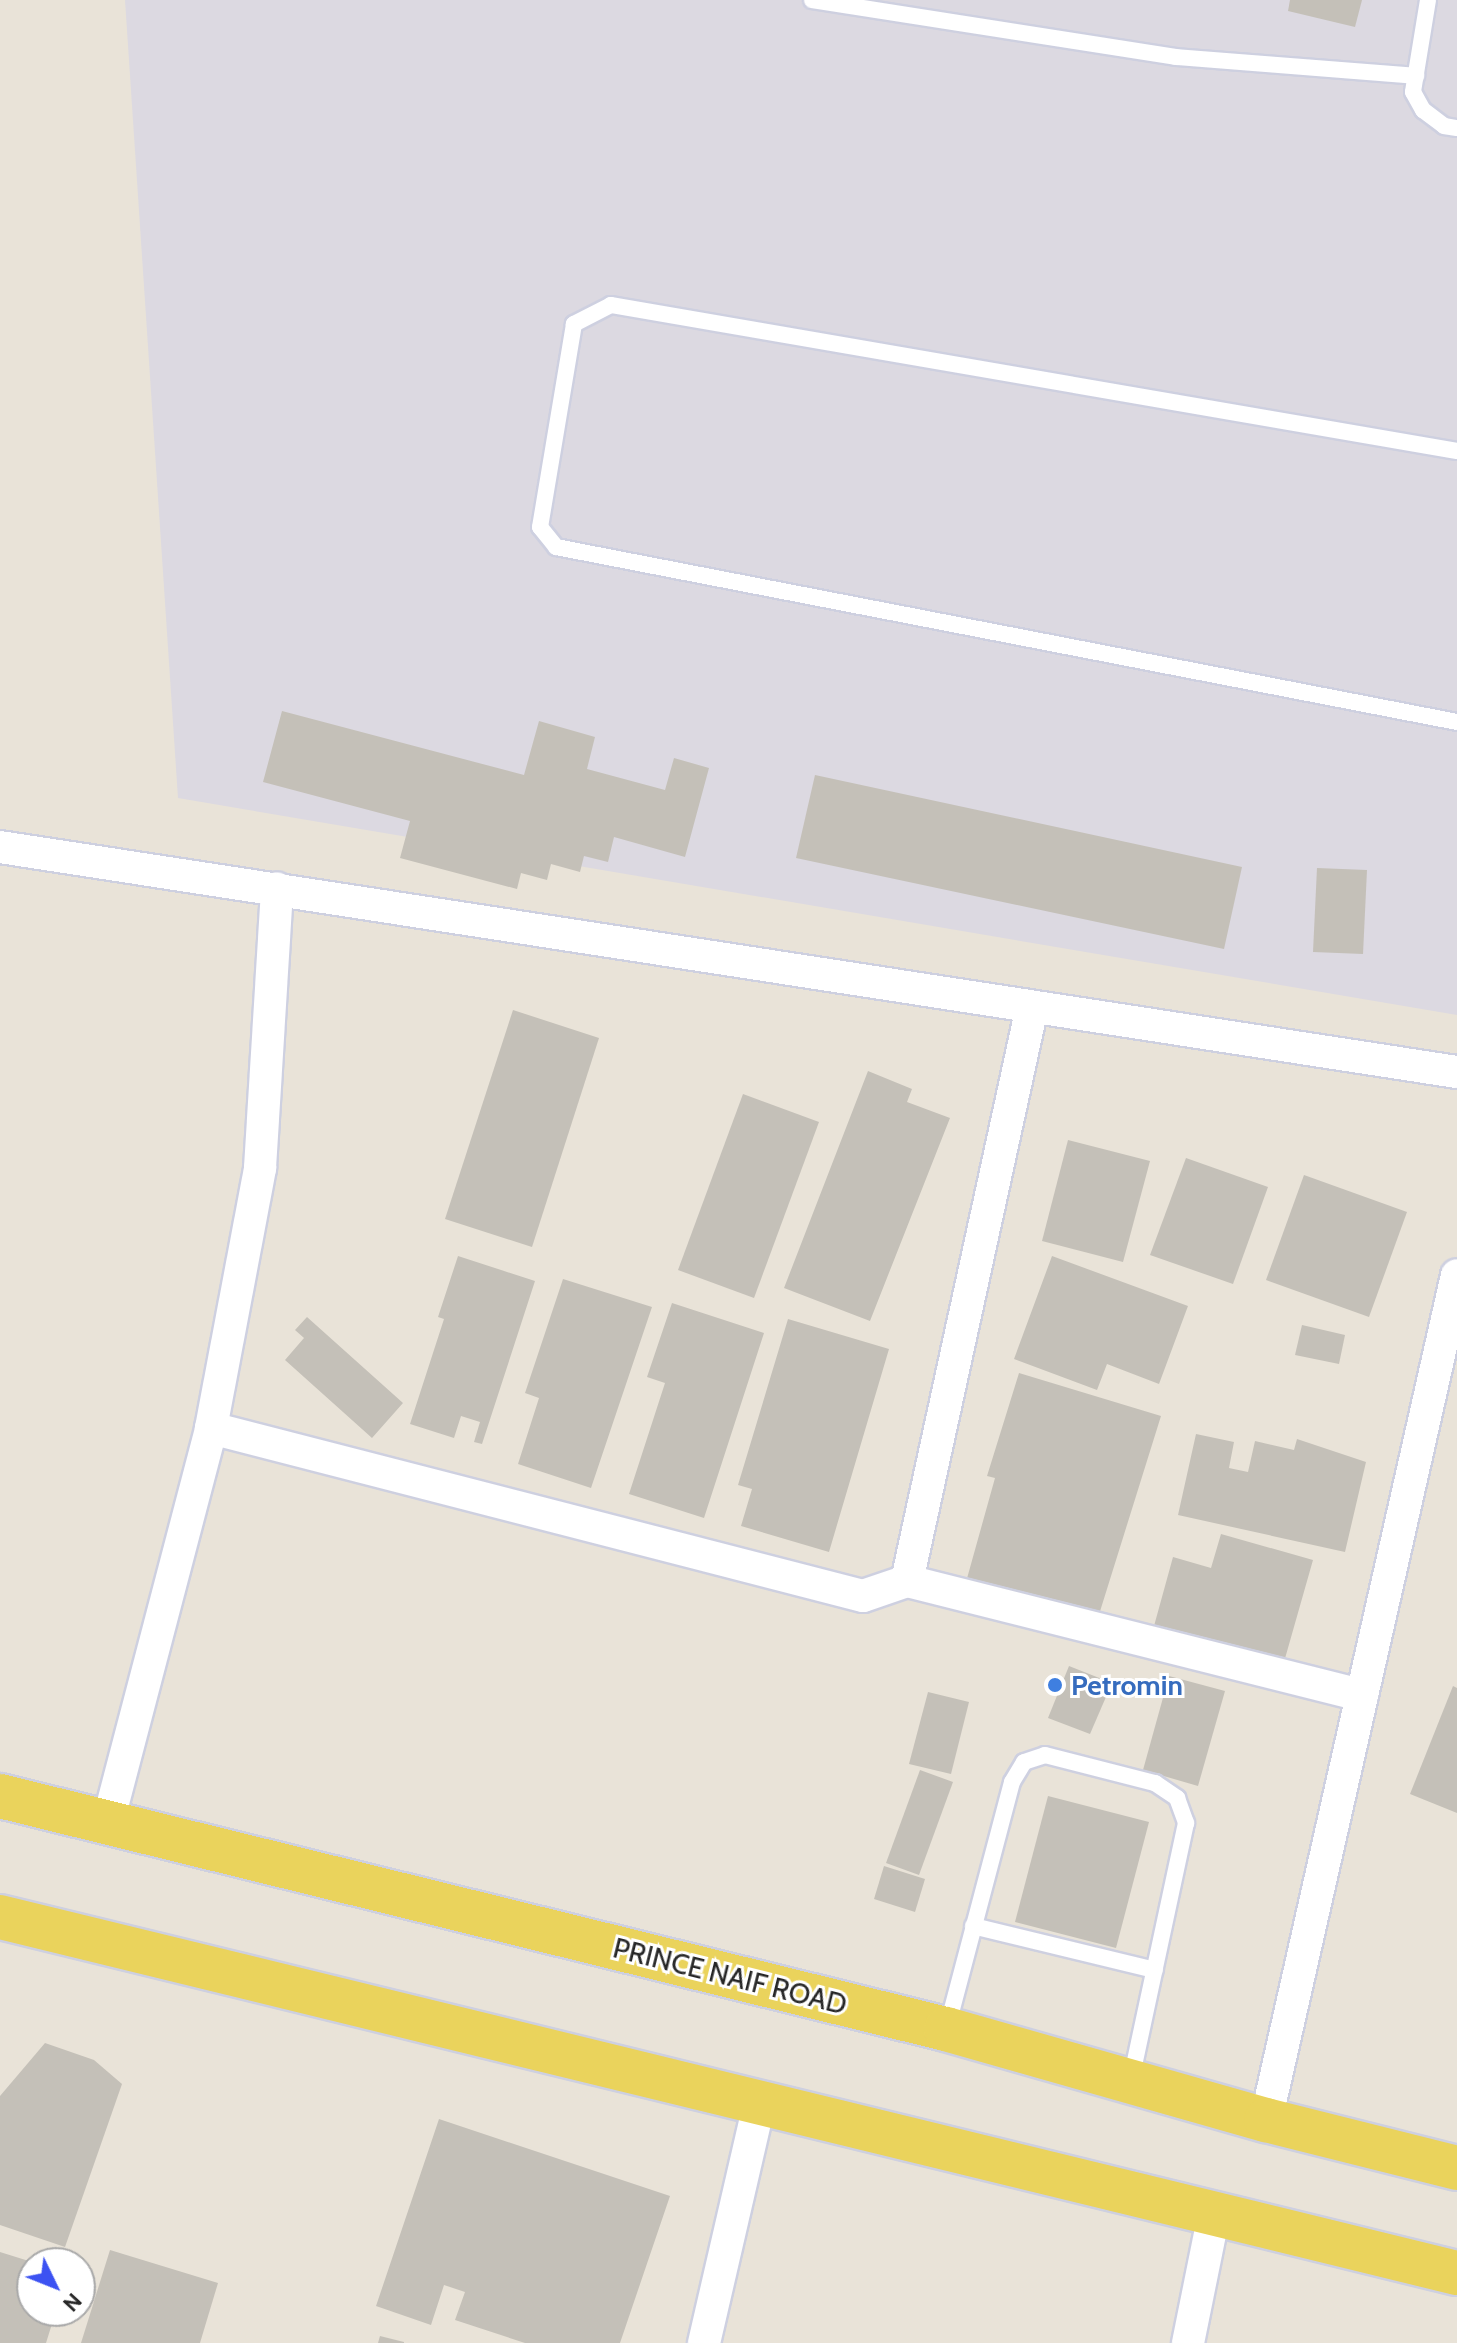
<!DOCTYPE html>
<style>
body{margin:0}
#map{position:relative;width:1457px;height:2343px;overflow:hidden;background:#e9e3d8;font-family:Cabin,sans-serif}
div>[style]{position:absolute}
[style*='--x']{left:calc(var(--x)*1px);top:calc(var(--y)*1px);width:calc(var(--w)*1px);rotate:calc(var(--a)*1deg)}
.industrial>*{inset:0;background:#dcd9e1}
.building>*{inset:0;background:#c4c0b8}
.roads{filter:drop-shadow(2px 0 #ced0e0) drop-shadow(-2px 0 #ced0e0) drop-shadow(0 2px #ced0e0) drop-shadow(0 -2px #ced0e0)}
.lane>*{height:16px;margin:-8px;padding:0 8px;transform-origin:8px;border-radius:8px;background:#fff}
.street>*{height:32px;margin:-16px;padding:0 16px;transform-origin:16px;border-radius:16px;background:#fff}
.primary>*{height:44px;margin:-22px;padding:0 22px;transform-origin:22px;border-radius:22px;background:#ead35c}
.dots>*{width:22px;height:22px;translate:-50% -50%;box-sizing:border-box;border:4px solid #fff;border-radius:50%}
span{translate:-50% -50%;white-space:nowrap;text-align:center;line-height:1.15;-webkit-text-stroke:6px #fff;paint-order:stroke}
.shop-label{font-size:28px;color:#366cbe;font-weight:700}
.left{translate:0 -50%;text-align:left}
.street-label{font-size:28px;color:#272727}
.north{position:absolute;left:16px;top:2247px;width:80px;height:80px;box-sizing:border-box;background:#fff;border:2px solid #a9a9a9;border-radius:50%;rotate:133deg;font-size:22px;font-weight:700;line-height:32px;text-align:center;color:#272727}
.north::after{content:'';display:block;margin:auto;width:28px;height:36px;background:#3c52f2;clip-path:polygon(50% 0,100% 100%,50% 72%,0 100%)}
</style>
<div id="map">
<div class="industrial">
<i style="clip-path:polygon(125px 0,1457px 0,1457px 1015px,178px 798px)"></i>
</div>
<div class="building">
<i style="clip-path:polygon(1290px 0,1362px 0,1355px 27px,1288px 11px)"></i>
<i style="clip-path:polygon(282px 711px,524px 775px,539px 721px,595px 737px,587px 769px,665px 790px,674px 758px,709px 768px,685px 857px,614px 837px,608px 862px,584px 856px,580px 872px,551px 864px,547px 880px,521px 873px,517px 889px,400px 858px,410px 821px,263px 782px)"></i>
<i style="clip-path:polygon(815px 775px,1242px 867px,1224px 949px,796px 858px)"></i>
<i style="clip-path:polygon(1317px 868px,1367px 870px,1363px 954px,1313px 952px)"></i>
<i style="clip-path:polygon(513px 1010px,599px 1038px,532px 1247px,445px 1219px)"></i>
<i style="clip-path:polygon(868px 1071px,912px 1089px,907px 1102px,950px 1118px,870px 1321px,784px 1288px)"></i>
<i style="clip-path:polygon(743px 1094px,819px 1122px,754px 1298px,678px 1270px)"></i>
<i style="clip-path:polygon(1068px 1140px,1150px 1161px,1123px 1262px,1042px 1241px)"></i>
<i style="clip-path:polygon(1186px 1158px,1268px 1187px,1233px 1284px,1150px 1255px)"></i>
<i style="clip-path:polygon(1304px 1175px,1407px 1212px,1369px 1317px,1266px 1280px)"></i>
<i style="clip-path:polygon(458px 1256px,535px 1281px,482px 1444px,474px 1442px,480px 1422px,461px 1416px,454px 1438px,410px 1424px,444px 1319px,438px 1317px)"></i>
<i style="clip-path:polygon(1052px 1256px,1188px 1306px,1159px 1384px,1107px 1364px,1097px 1390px,1014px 1359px)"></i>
<i style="clip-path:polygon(563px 1279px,652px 1307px,591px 1488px,518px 1464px,539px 1398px,525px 1393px)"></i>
<i style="clip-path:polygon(672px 1303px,764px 1333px,704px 1518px,629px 1494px,665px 1383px,647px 1377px)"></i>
<i style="clip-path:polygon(307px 1317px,403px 1403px,372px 1438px,285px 1360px,304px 1338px,295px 1330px)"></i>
<i style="clip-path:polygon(788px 1319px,889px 1349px,829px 1552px,741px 1526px,752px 1489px,738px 1485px)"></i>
<i style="clip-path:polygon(1302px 1325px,1345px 1335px,1339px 1364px,1295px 1355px)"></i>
<i style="clip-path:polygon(1019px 1373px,1161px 1416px,1097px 1621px,966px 1582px,995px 1478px,987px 1476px)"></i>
<i style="clip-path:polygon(1196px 1434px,1234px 1442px,1229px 1468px,1248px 1472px,1255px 1441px,1294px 1450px,1297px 1439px,1366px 1462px,1345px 1552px,1178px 1515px)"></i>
<i style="clip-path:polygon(1221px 1534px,1313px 1560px,1284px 1662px,1154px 1626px,1173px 1557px,1211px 1568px)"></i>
<i style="clip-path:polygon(1069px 1666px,1112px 1683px,1090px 1734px,1048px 1718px)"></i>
<i style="clip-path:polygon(1169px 1676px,1225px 1691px,1198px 1786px,1143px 1770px)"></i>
<i style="clip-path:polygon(1453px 1686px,1457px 1688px,1457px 1813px,1410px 1794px)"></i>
<i style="clip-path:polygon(928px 1692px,969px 1702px,951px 1774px,909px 1764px)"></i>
<i style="clip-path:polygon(920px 1770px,953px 1782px,919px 1875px,886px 1863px)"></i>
<i style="clip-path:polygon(1048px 1796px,1149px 1822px,1116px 1948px,1015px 1922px)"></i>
<i style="clip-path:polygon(884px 1866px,925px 1879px,915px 1912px,874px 1899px)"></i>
<i style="clip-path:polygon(45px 2043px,94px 2060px,122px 2084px,65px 2247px,0 2225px,0 2096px)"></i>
<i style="clip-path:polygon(439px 2119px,670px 2196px,620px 2343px,525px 2343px,455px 2320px,465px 2292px,444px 2285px,431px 2325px,376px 2306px)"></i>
<i style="clip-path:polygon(110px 2250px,218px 2283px,200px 2343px,81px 2343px)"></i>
<i style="clip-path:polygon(0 2252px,32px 2262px,32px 2311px,56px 2311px,46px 2343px,0 2343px)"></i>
<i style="clip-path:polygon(380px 2336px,404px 2342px,404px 2343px,378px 2343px)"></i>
</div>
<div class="roads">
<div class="lane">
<i style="--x:812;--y:0;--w:368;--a:8.9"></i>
<i style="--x:1176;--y:57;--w:241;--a:4.5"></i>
<i style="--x:1428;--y:0;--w:93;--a:99.3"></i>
<i style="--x:1413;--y:92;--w:21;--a:61"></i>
<i style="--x:1423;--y:110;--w:26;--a:37"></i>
<i style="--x:1444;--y:126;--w:13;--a:9"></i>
<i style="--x:1457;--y:451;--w:859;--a:-170.21"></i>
<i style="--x:611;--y:305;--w:42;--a:152.8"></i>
<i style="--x:574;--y:324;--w:206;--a:99.5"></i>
<i style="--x:540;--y:527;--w:26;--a:51"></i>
<i style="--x:556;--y:547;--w:918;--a:10.99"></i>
<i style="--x:973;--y:1926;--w:187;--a:13.6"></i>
<i style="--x:947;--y:2028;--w:254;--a:-75.2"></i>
<i style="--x:1012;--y:1782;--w:23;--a:-59"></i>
<i style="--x:1024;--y:1762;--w:22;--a:-18"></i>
<i style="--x:1045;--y:1755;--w:114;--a:14.3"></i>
<i style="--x:1155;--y:1783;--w:27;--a:34"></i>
<i style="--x:1177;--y:1798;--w:27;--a:70"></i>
<i style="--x:1186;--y:1823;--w:262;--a:102.1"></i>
</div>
<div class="street">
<i style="--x:0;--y:847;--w:1474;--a:8.78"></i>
<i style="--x:211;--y:1428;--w:673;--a:14.45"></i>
<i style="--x:863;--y:1596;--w:46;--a:-18.8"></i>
<i style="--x:907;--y:1581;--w:469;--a:14.1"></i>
<i style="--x:907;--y:1581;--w:587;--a:-77.71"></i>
<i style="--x:108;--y:1822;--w:407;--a:-75.3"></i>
<i style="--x:211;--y:1428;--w:265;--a:-79.3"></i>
<i style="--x:260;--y:1168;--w:280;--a:-86.5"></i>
<i style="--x:1266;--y:2120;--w:866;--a:-77.26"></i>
<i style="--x:704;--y:2343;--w:244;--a:-77"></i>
<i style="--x:1188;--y:2343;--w:132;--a:-78.6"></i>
</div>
<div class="primary">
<i style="--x:0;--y:1796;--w:974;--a:13.84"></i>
<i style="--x:946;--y:2029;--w:333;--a:15.9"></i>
<i style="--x:1266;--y:2120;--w:197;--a:14.1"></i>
<i style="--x:0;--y:1917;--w:1500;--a:13.73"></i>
</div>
</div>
<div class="dots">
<i style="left:1055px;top:1685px;background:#3f7fe0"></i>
</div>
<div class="shop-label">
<span class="left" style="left:1071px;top:1685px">Petromin</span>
</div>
<div class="street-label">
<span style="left:730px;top:1976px;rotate:14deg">PRINCE NAIF ROAD</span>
</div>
<div class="north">N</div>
</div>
